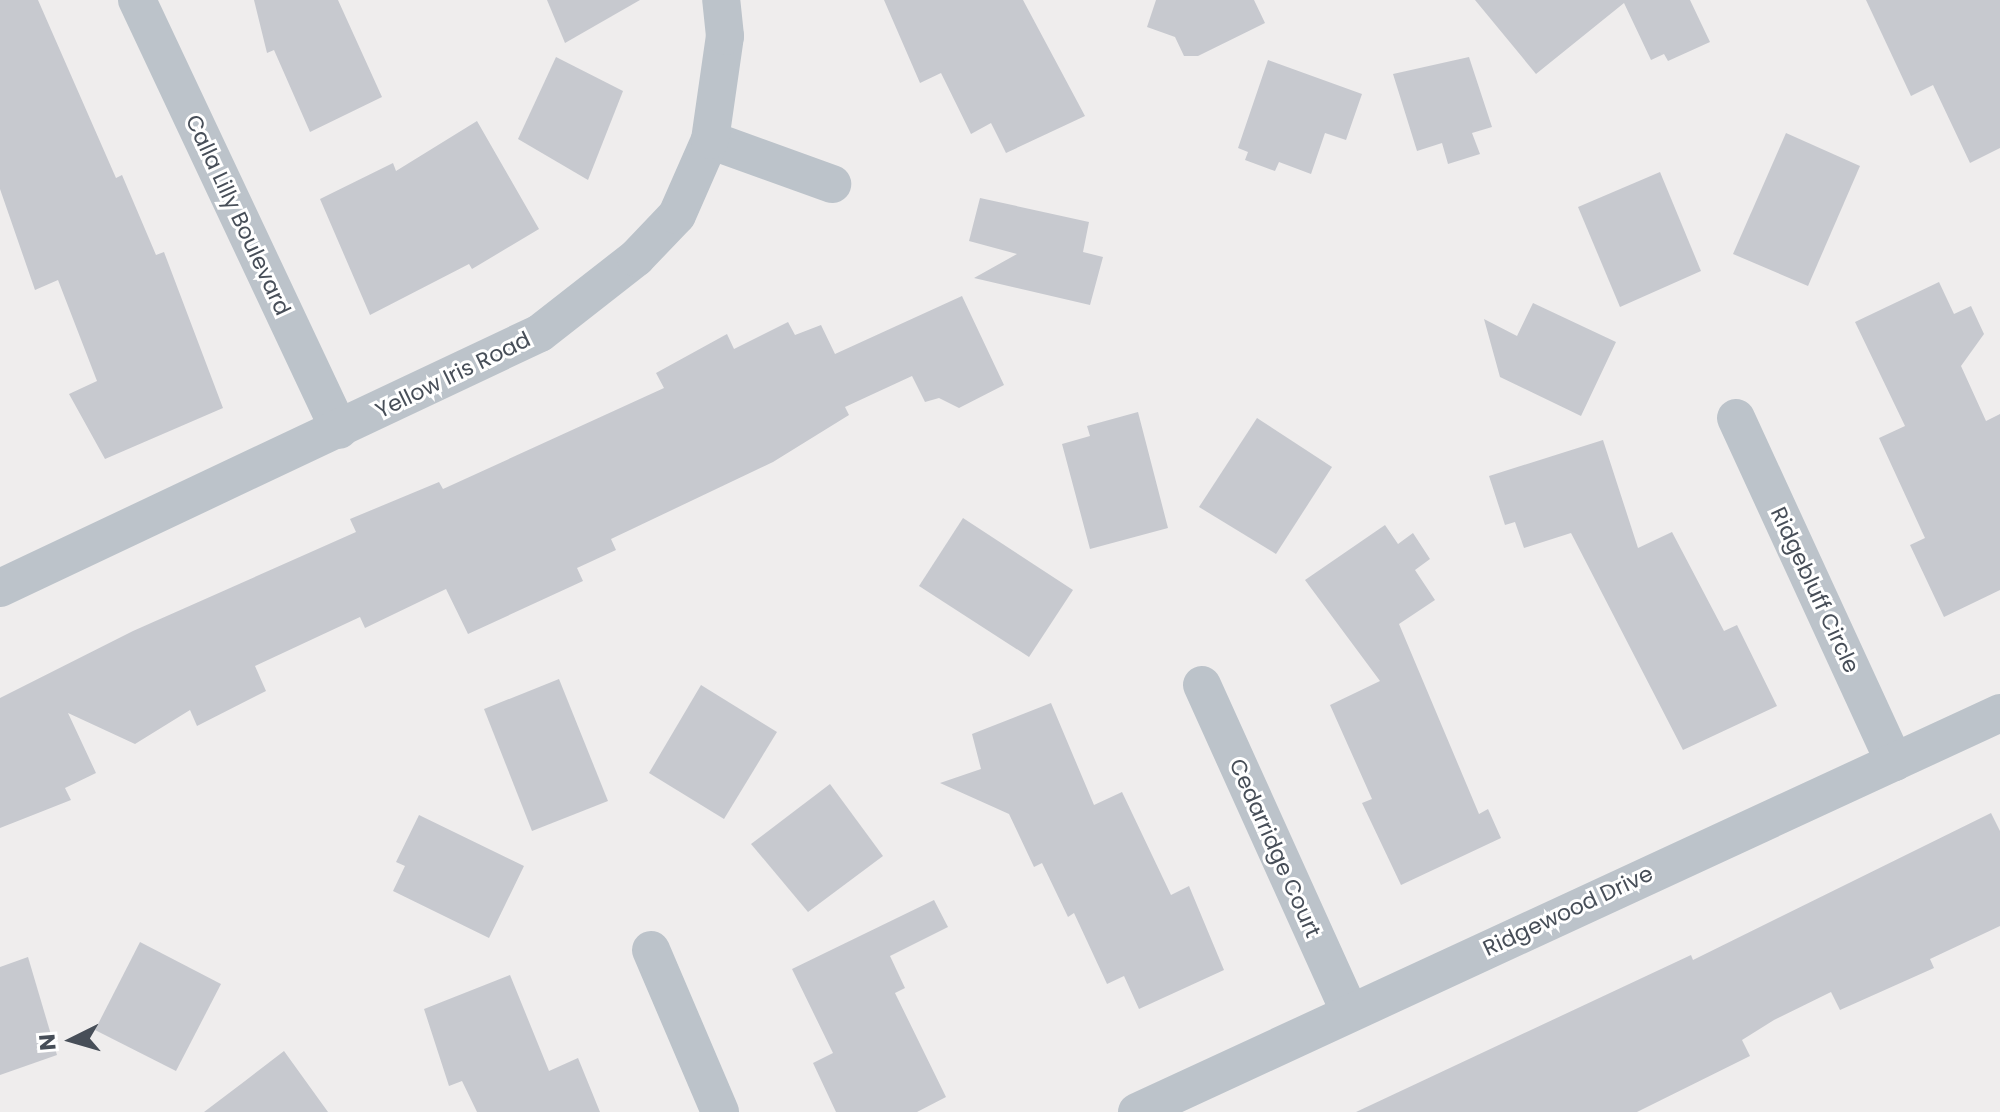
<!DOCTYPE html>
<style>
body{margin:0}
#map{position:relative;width:2000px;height:1112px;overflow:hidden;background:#efeded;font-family:Poppins,sans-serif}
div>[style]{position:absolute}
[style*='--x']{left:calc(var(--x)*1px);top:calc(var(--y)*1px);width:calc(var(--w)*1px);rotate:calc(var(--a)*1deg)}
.building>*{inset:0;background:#c7c9cf}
.street>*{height:38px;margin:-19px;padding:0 19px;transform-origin:19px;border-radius:19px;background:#bcc3ca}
span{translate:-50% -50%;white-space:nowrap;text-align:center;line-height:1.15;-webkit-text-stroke:6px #fff;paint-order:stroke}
.street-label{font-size:22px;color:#474e58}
.north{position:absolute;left:32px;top:1000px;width:80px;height:80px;-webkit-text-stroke:6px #fff;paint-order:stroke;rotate:265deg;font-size:22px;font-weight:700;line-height:32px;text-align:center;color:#474e58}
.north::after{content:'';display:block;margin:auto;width:28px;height:36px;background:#474e58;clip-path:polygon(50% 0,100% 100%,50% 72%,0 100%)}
</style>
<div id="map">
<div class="building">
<i style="clip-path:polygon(0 0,38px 0,116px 178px,122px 175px,156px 255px,164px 252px,223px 408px,105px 459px,69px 394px,97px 381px,58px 280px,35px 290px,0 189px)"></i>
<i style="clip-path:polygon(254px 0,338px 0,382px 97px,310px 132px,274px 50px,267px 53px)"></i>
<i style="clip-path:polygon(547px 0,640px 0,565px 43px)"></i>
<i style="clip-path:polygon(884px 0,1023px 0,1085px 116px,1006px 153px,991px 123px,971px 134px,941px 73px,920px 83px)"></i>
<i style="clip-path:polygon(1156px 0,1254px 0,1265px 23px,1198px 56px,1184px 56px,1175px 37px,1147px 27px)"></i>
<i style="clip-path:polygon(1475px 0,1690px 0,1710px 42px,1668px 61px,1664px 54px,1651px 60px,1624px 3px,1536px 74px)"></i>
<i style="clip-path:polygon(1866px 0,2000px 0,2000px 148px,1970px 163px,1933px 85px,1911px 96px)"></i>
<i style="clip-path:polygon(556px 57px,623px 91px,588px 180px,518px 139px)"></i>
<i style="clip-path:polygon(1469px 57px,1492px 127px,1472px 133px,1480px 154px,1448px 164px,1442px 143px,1417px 151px,1393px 74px)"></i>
<i style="clip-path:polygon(1268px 60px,1362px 94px,1346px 140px,1325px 133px,1311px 174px,1279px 162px,1275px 171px,1245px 160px,1248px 152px,1238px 148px)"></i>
<i style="clip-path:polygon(477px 121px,539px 229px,472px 269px,469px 264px,370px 315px,320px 199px,393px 163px,396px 171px)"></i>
<i style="clip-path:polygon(1786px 133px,1860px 166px,1808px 286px,1733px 254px)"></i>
<i style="clip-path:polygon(1660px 172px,1701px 271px,1620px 307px,1578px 207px)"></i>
<i style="clip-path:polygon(980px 198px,1089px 222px,1083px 252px,1103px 257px,1090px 305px,974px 278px,1017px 254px,969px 241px)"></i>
<i style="clip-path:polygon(1939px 282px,1954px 314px,1971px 306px,1984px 334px,1961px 366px,1986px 421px,2000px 414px,2000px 590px,1944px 617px,1910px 545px,1925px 538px,1879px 438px,1905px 426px,1855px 322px)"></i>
<i style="clip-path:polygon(962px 296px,1004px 385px,959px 408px,939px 398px,925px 402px,912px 376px,845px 407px,849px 415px,773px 462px,611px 539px,616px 550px,577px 568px,583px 581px,468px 634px,446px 589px,365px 628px,360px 617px,255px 666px,266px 691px,197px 726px,190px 710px,135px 744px,68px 713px,96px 773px,65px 788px,71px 800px,0 828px,0 698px,133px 631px,356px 532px,350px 519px,439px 482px,443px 489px,664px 388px,656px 373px,727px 334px,734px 349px,788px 322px,795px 335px,821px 325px,835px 354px)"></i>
<i style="clip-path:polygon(1533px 303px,1616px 342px,1581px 416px,1500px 377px,1484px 319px,1517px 336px)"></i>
<i style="clip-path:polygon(1138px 412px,1168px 528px,1090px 549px,1062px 444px,1090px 436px,1087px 426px)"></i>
<i style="clip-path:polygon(1257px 418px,1332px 467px,1276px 554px,1199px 507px)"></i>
<i style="clip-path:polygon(1603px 440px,1638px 548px,1672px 532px,1724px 631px,1737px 625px,1777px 706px,1683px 750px,1571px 533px,1524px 548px,1515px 522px,1505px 525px,1489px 476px)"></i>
<i style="clip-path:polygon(963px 518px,1073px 590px,1029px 657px,919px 586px)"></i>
<i style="clip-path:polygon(1385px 525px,1398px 544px,1413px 533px,1430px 559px,1415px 570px,1435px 600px,1399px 624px,1479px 814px,1488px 809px,1501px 838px,1401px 885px,1362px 803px,1372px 799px,1330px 705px,1380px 681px,1305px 580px)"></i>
<i style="clip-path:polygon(559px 679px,608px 801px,532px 831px,484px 709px)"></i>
<i style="clip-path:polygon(701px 685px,777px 732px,724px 819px,649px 773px)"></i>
<i style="clip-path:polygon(1051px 703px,1094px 805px,1122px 792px,1171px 895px,1189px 886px,1224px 970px,1139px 1009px,1124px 976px,1107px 984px,1074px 913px,1068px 917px,1042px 863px,1034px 867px,1009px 814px,940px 783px,981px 769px,972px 734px)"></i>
<i style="clip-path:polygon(830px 784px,883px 856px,808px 912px,751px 844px)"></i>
<i style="clip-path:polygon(1991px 813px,2000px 831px,2000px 926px,1930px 959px,1934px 968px,1840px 1010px,1831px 992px,1774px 1020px,1742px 1040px,1750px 1056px,1637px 1112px,1356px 1112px,1691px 955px,1693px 960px)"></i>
<i style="clip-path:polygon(419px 815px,524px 866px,489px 938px,393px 891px,405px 866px,396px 862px)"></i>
<i style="clip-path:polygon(934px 900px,948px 927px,890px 956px,905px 988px,895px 993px,946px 1097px,917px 1112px,836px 1112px,813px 1063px,833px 1053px,792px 969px)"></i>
<i style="clip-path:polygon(140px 942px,221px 984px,176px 1071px,95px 1030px)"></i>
<i style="clip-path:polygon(28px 957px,57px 1055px,0 1075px,0 967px)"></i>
<i style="clip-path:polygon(510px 975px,549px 1071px,578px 1058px,600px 1112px,477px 1112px,462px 1081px,449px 1086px,424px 1009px)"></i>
<i style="clip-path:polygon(284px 1051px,328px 1112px,204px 1112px,245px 1081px)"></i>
</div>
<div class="street">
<i style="--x:137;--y:0;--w:475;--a:64.8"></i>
<i style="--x:710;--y:140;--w:130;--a:19.8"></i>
<i style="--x:1736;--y:418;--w:379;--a:65.3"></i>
<i style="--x:0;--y:588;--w:597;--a:-25.28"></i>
<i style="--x:540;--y:333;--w:122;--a:-38"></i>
<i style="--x:636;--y:258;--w:59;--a:-46.4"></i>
<i style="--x:677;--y:215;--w:82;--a:-66.3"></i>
<i style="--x:710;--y:140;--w:105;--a:-81.8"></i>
<i style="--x:725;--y:36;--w:36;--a:-96"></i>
<i style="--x:1202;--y:685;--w:358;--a:65.7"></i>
<i style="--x:651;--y:950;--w:176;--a:66.9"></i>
<i style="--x:1137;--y:1112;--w:951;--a:-24.81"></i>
</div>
<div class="street-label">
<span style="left:238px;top:215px;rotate:65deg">Calla Lilly Boulevard</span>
<span style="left:453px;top:375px;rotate:-26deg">Yellow Iris Road</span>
<span style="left:1815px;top:590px;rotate:65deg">Ridgebluff Circle</span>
<span style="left:1275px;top:848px;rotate:66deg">Cedarridge Court</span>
<span style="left:1568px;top:911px;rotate:-25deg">Ridgewood Drive</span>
</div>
<div class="north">N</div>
</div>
